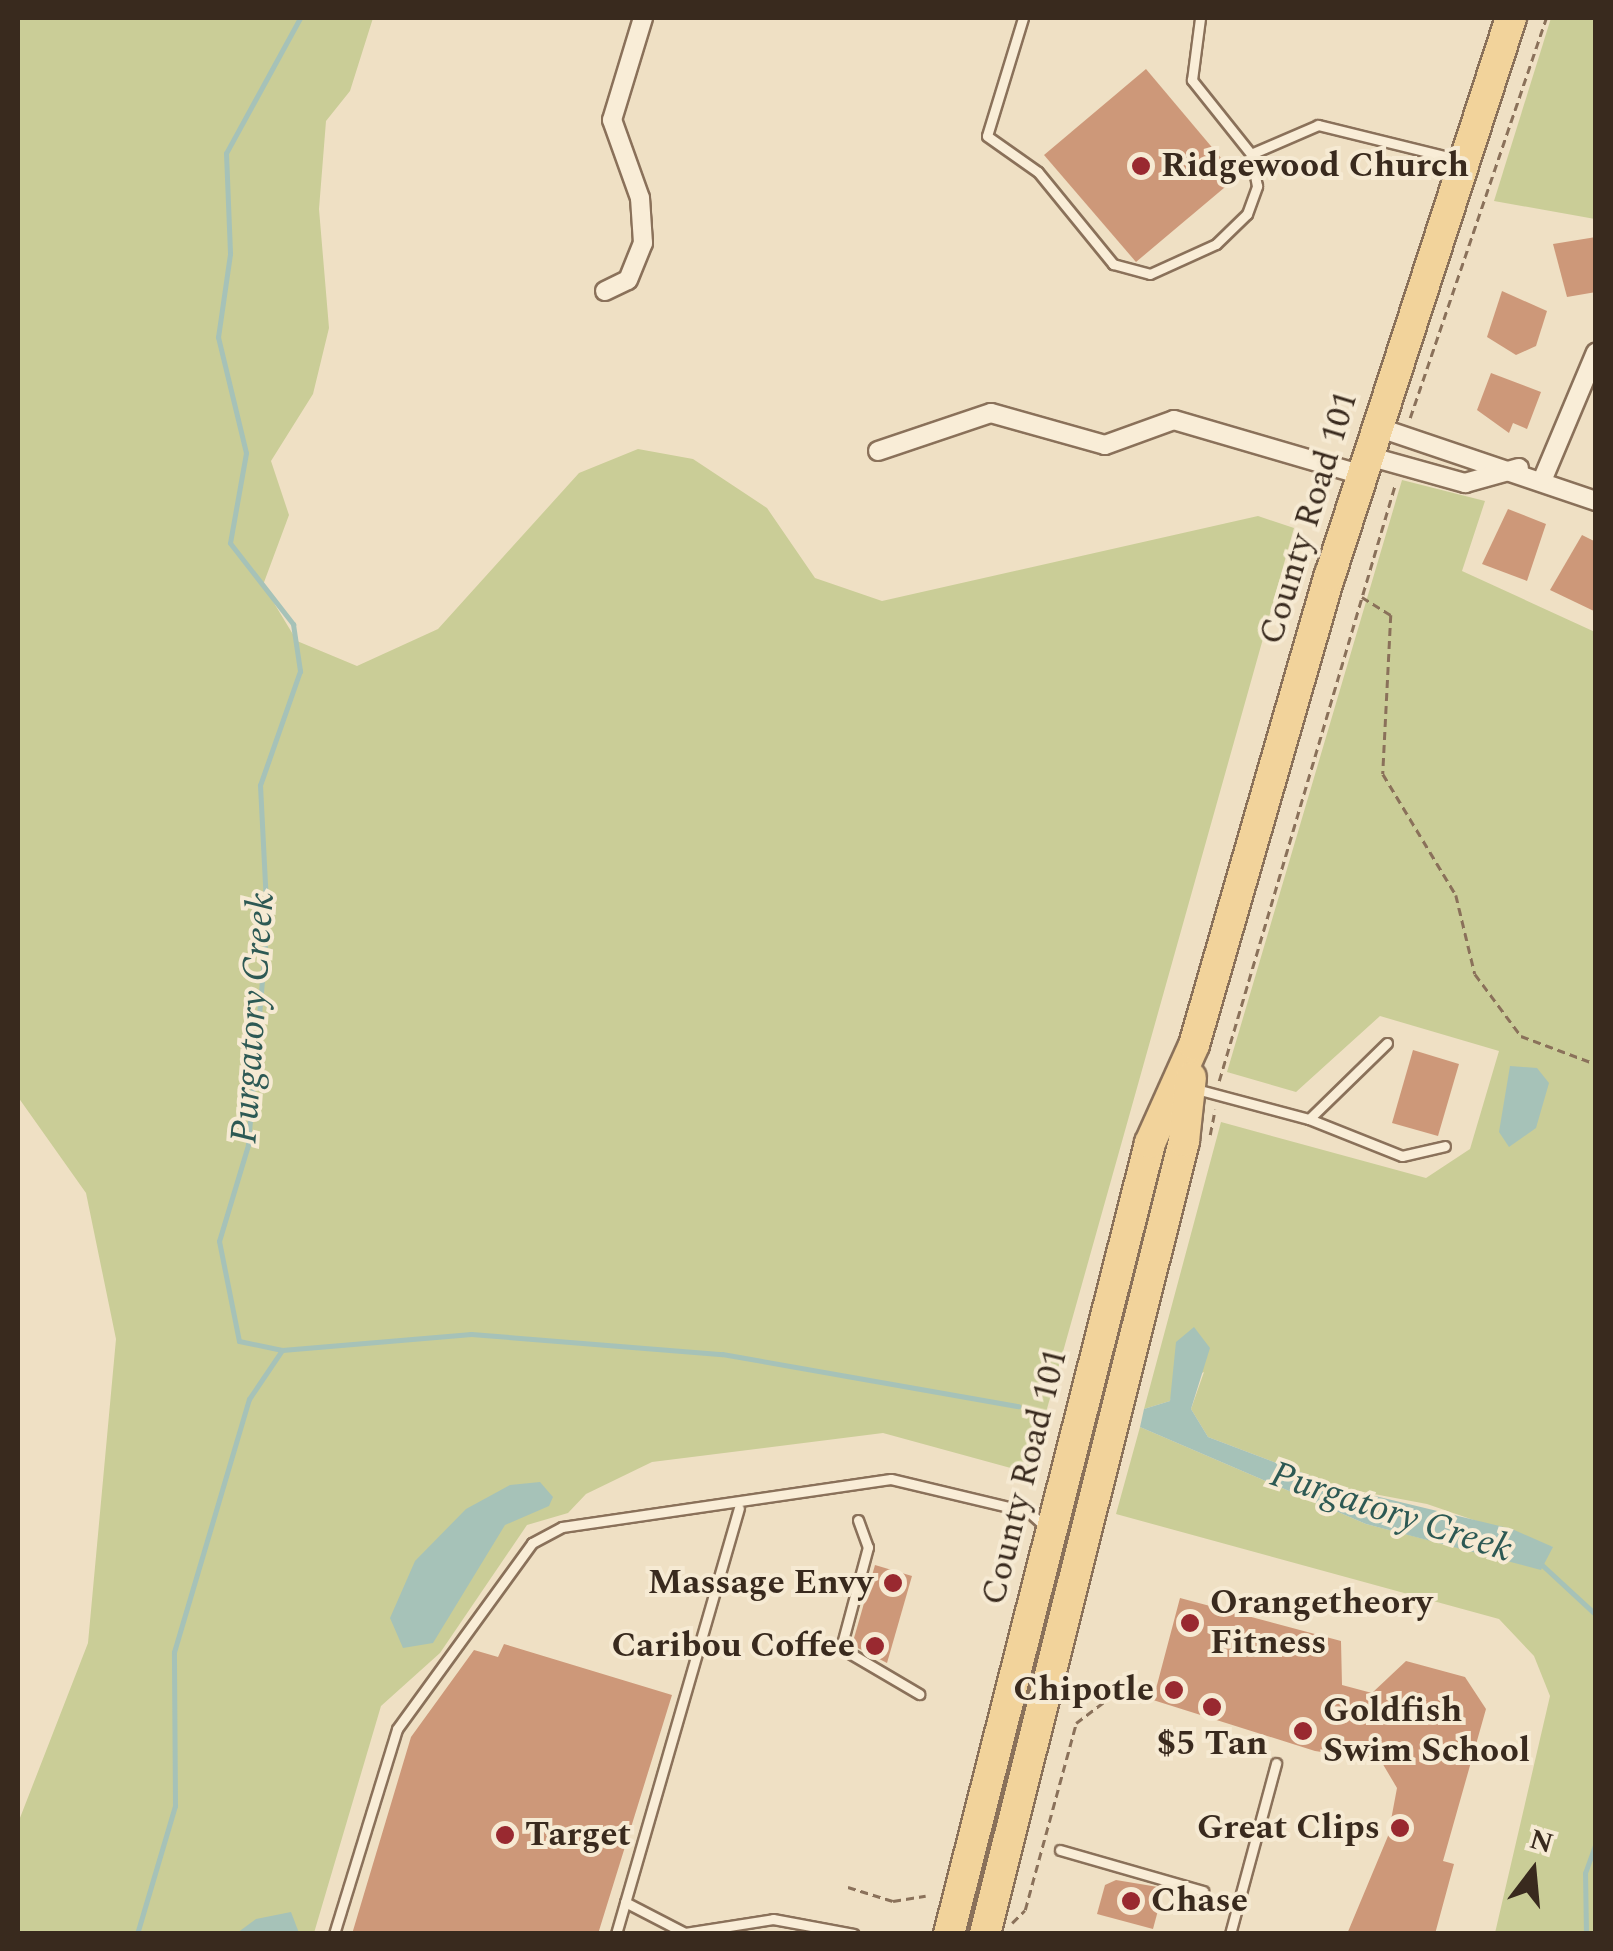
<!DOCTYPE html>
<style>
body{margin:0}
#map{position:relative;width:1613px;height:1951px;overflow:hidden;background:#efe0c4;font-family:Spectral,serif}
div>[style]{position:absolute}
[style*='--x']{left:calc(var(--x)*1px);top:calc(var(--y)*1px);width:calc(var(--w)*1px);rotate:calc(var(--a)*1deg)}
.green>*{inset:0;background:#cacd97}
.water>*{inset:0;background:#a6c2b8}
.stream>*{height:5px;margin:-2.5px;padding:0 2.5px;transform-origin:2.5px;border-radius:2.5px;background:#a6c2b8}
.building>*{inset:0;background:#cd9879}
.path>*{height:2.5px;margin-top:-1.25px;transform-origin:0;background:repeating-linear-gradient(90deg,#8a715a 0 8px,transparent 0 13px)}
.roads{filter:drop-shadow(2px 0 #8a715a) drop-shadow(-2px 0 #8a715a) drop-shadow(0 2px #8a715a) drop-shadow(0 -2px #8a715a)}
.service>*{height:9px;margin:-4.5px;padding:0 4.5px;transform-origin:4.5px;border-radius:4.5px;background:#f9edd7}
.minor>*{height:18px;margin:-9px;padding:0 9px;transform-origin:9px;border-radius:9px;background:#f9edd7}
.primary>*{height:30px;margin:-15px;padding:0 15px;transform-origin:15px;border-radius:15px;background:#f2d39b}
.dots>*{width:28px;height:28px;translate:-50% -50%;box-sizing:border-box;border:5px solid #f6ead3;border-radius:50%}
span{translate:-50% -50%;white-space:nowrap;text-align:center;line-height:1.15;-webkit-text-stroke:8px #f6ead3;paint-order:stroke}
.poi-label{font-size:35px;color:#392a1e;font-weight:700}
.left{translate:0 -50%;text-align:left}
.right{translate:-100% -50%;text-align:right}
.street-label{font-size:35px;color:#392a1e}
.water-label{font-size:38px;color:#2d5954;font-style:italic}
.frame{position:absolute;inset:0;border:20px solid #392a1e;pointer-events:none}
.north{position:absolute;left:1483px;top:1821px;width:100px;height:100px;-webkit-text-stroke:8px #f6ead3;paint-order:stroke;rotate:16deg;font-size:28px;font-weight:700;line-height:40px;text-align:center;color:#392a1e}
.north::after{content:'';display:block;margin:auto;width:35px;height:45px;background:#392a1e;clip-path:polygon(50% 0,100% 100%,50% 72%,0 100%)}
</style>
<div id="map">
<div class="green">
<i style="clip-path:polygon(18px 18px,373px 18px,350px 91px,326px 121px,319px 209px,329px 328px,313px 394px,271px 461px,289px 515px,263px 585px,297px 641px,357px 666px,438px 629px,579px 473px,638px 449px,693px 459px,767px 508px,815px 578px,882px 601px,1258px 516px,1294px 528px,1029px 1473px,883px 1433px,652px 1462px,586px 1494px,568px 1513px,527px 1525px,440px 1653px,381px 1706px,314px 1933px,18px 1933px,18px 1823px,88px 1643px,116px 1339px,86px 1193px,18px 1097px)"></i>
<i style="clip-path:polygon(1551px 18px,1595px 18px,1595px 219px,1494px 201px)"></i>
<i style="clip-path:polygon(1402px 480px,1485px 501px,1462px 571px,1595px 632px,1595px 1933px,1495px 1933px,1550px 1696px,1534px 1656px,1499px 1619px,1116px 1514px,1140px 1427px,1366px 1524px,1541px 1569px,1552px 1547px,1427px 1504px,1342px 1488px,1208px 1437px,1191px 1409px,1204px 1372px,1175px 1385px,1170px 1401px,1144px 1409px,1221px 1122px,1426px 1178px,1470px 1149px,1499px 1051px,1380px 1016px,1296px 1092px,1227px 1072px)"></i>
</div>
<div class="water">
<i style="clip-path:polygon(1510px 1066px,1537px 1068px,1549px 1083px,1536px 1128px,1509px 1147px,1499px 1132px)"></i>
<i style="clip-path:polygon(1194px 1327px,1210px 1348px,1191px 1409px,1208px 1437px,1342px 1488px,1512px 1529px,1553px 1547px,1541px 1570px,1366px 1524px,1140px 1427px,1144px 1409px,1170px 1401px,1176px 1342px)"></i>
<i style="clip-path:polygon(540px 1482px,553px 1497px,549px 1506px,505px 1525px,433px 1643px,403px 1648px,390px 1618px,415px 1561px,466px 1509px,510px 1485px)"></i>
<i style="clip-path:polygon(291px 1912px,299px 1933px,237px 1933px,256px 1919px)"></i>
</div>
<div class="stream">
<i style="--x:300;--y:18;--w:154;--a:118.7"></i>
<i style="--x:226;--y:153;--w:101;--a:87.7"></i>
<i style="--x:230;--y:254;--w:84;--a:98.2"></i>
<i style="--x:218;--y:337;--w:119;--a:76.4"></i>
<i style="--x:246;--y:453;--w:91;--a:100.1"></i>
<i style="--x:230;--y:543;--w:103;--a:52.1"></i>
<i style="--x:293;--y:624;--w:48;--a:81.5"></i>
<i style="--x:300;--y:671;--w:121;--a:109.3"></i>
<i style="--x:260;--y:785;--w:137;--a:87.1"></i>
<i style="--x:267;--y:922;--w:224;--a:94.9"></i>
<i style="--x:248;--y:1145;--w:100;--a:106.8"></i>
<i style="--x:219;--y:1241;--w:102;--a:78.7"></i>
<i style="--x:239;--y:1341;--w:44;--a:11.8"></i>
<i style="--x:282;--y:1350;--w:190;--a:-4.8"></i>
<i style="--x:471;--y:1334;--w:252;--a:4.6"></i>
<i style="--x:722;--y:1354;--w:301;--a:10"></i>
<i style="--x:1541;--y:1564;--w:75;--a:42.8"></i>
<i style="--x:137;--y:1934;--w:134;--a:-73.5"></i>
<i style="--x:175;--y:1806;--w:154;--a:-90.4"></i>
<i style="--x:174;--y:1652;--w:264;--a:-73.5"></i>
<i style="--x:249;--y:1399;--w:59;--a:-56"></i>
<i style="--x:1586;--y:1934;--w:61;--a:-90.9"></i>
<i style="--x:1585;--y:1873;--w:32;--a:-70"></i>
</div>
<div class="building">
<i style="clip-path:polygon(1146px 69px,1237px 177px,1136px 262px,1044px 155px)"></i>
<i style="clip-path:polygon(1596px 237px,1596px 292px,1567px 297px,1553px 244px)"></i>
<i style="clip-path:polygon(1502px 291px,1547px 311px,1536px 346px,1516px 355px,1487px 337px)"></i>
<i style="clip-path:polygon(1491px 373px,1541px 392px,1527px 429px,1513px 423px,1509px 433px,1477px 410px)"></i>
<i style="clip-path:polygon(1508px 509px,1546px 524px,1527px 581px,1482px 564px)"></i>
<i style="clip-path:polygon(1582px 535px,1596px 542px,1596px 612px,1550px 590px)"></i>
<i style="clip-path:polygon(1413px 1050px,1459px 1064px,1438px 1136px,1392px 1123px)"></i>
<i style="clip-path:polygon(875px 1565px,912px 1576px,887px 1663px,852px 1645px)"></i>
<i style="clip-path:polygon(1180px 1598px,1341px 1641px,1342px 1685px,1372px 1693px,1406px 1661px,1465px 1677px,1486px 1709px,1443px 1861px,1454px 1864px,1435px 1934px,1347px 1934px,1388px 1836px,1397px 1788px,1381px 1761px,1315px 1751px,1153px 1700px)"></i>
<i style="clip-path:polygon(504px 1644px,672px 1695px,598px 1934px,352px 1934px,411px 1737px,474px 1650px,498px 1657px)"></i>
<i style="clip-path:polygon(1116px 1880px,1164px 1888px,1153px 1929px,1097px 1914px,1105px 1885px)"></i>
</div>
<div class="path">
<i style="--x:1410;--y:418;--w:422;--a:-71.2"></i>
<i style="--x:1362;--y:597;--w:34;--a:32"></i>
<i style="--x:1391;--y:615;--w:159;--a:92.9"></i>
<i style="--x:1383;--y:774;--w:141;--a:58.9"></i>
<i style="--x:1456;--y:895;--w:81;--a:76.5"></i>
<i style="--x:1475;--y:974;--w:77;--a:53.4"></i>
<i style="--x:1521;--y:1036;--w:80;--a:20.5"></i>
<i style="--x:1219;--y:1081;--w:621;--a:-73.55"></i>
<i style="--x:1210;--y:1135;--w:26;--a:-79"></i>
<i style="--x:848;--y:1887;--w:47;--a:17.3"></i>
<i style="--x:893;--y:1901;--w:33;--a:-9"></i>
<i style="--x:1012;--y:1923;--w:18;--a:-45"></i>
<i style="--x:1025;--y:1910;--w:194;--a:-74.7"></i>
<i style="--x:1076;--y:1723;--w:36;--a:-37"></i>
</div>
<div class="roads">
<div class="service">
<i style="--x:1023;--y:18;--w:123;--a:107"></i>
<i style="--x:987;--y:136;--w:62;--a:35.2"></i>
<i style="--x:1038;--y:172;--w:119;--a:50.8"></i>
<i style="--x:1113;--y:264;--w:38;--a:15"></i>
<i style="--x:1150;--y:274;--w:72;--a:-24.4"></i>
<i style="--x:1216;--y:244;--w:43;--a:-44.1"></i>
<i style="--x:1247;--y:214;--w:30;--a:-70"></i>
<i style="--x:1257;--y:186;--w:33;--a:-101"></i>
<i style="--x:1251;--y:154;--w:95;--a:-128.6"></i>
<i style="--x:1192;--y:80;--w:63;--a:-82.6"></i>
<i style="--x:1251;--y:154;--w:73;--a:-23.4"></i>
<i style="--x:1318;--y:125;--w:147;--a:13.8"></i>
<i style="--x:1387;--y:1043;--w:109;--a:135.7"></i>
<i style="--x:1309;--y:1119;--w:100;--a:21.7"></i>
<i style="--x:1402;--y:1156;--w:44;--a:-13.1"></i>
<i style="--x:1196;--y:1089;--w:117;--a:14.9"></i>
<i style="--x:858;--y:1520;--w:29;--a:70"></i>
<i style="--x:868;--y:1547;--w:105;--a:105"></i>
<i style="--x:841;--y:1648;--w:91;--a:30.5"></i>
<i style="--x:1060;--y:1850;--w:149;--a:16"></i>
<i style="--x:625;--y:1902;--w:68;--a:27.3"></i>
<i style="--x:685;--y:1933;--w:89;--a:-9"></i>
<i style="--x:773;--y:1919;--w:82;--a:10.5"></i>
<i style="--x:334;--y:1934;--w:214;--a:-72.9"></i>
<i style="--x:397;--y:1729;--w:230;--a:-54"></i>
<i style="--x:532;--y:1543;--w:34;--a:-28"></i>
<i style="--x:562;--y:1527;--w:332;--a:-8.3"></i>
<i style="--x:891;--y:1479;--w:142;--a:13.4"></i>
<i style="--x:1029;--y:1512;--w:24;--a:42"></i>
<i style="--x:616;--y:1934;--w:443;--a:-73.9"></i>
<i style="--x:1230;--y:1934;--w:177;--a:-74.9"></i>
</div>
<div class="minor">
<i style="--x:605;--y:291;--w:25;--a:-26"></i>
<i style="--x:628;--y:280;--w:40;--a:-68"></i>
<i style="--x:643;--y:243;--w:45;--a:-93.8"></i>
<i style="--x:640;--y:198;--w:83;--a:-109.7"></i>
<i style="--x:612;--y:120;--w:107;--a:-73.1"></i>
<i style="--x:1377;--y:427;--w:231;--a:18.7"></i>
<i style="--x:878;--y:451;--w:119;--a:-18.6"></i>
<i style="--x:991;--y:413;--w:118;--a:15.7"></i>
<i style="--x:1105;--y:445;--w:73;--a:-19.9"></i>
<i style="--x:1174;--y:420;--w:196;--a:16.3"></i>
<i style="--x:1368;--y:456;--w:101;--a:15.6"></i>
<i style="--x:1465;--y:483;--w:56;--a:-15.5"></i>
<i style="--x:1544;--y:476;--w:134;--a:-67.2"></i>
</div>
<div class="primary">
<i style="--x:949;--y:1934;--w:816;--a:-75.74"></i>
<i style="--x:1150;--y:1143;--w:107;--a:-65.8"></i>
<i style="--x:1194;--y:1045;--w:489;--a:-73.9"></i>
<i style="--x:1330;--y:575;--w:586;--a:-72"></i>
<i style="--x:985;--y:1934;--w:818;--a:-75.91"></i>
<i style="--x:1184;--y:1141;--w:64;--a:-83.8"></i>
</div>
</div>
<div class="dots">
<i style="left:1141px;top:166px;background:#992930"></i>
<i style="left:893px;top:1583px;background:#992930"></i>
<i style="left:1190px;top:1623px;background:#992930"></i>
<i style="left:875px;top:1646px;background:#992930"></i>
<i style="left:1174px;top:1690px;background:#992930"></i>
<i style="left:1212px;top:1707px;background:#992930"></i>
<i style="left:1303px;top:1731px;background:#992930"></i>
<i style="left:1400px;top:1828px;background:#992930"></i>
<i style="left:505px;top:1835px;background:#992930"></i>
<i style="left:1131px;top:1901px;background:#992930"></i>
</div>
<div class="poi-label">
<span class="left" style="left:1161px;top:166px">Ridgewood Church</span>
<span class="right" style="left:873px;top:1583px">Massage Envy</span>
<span class="left" style="left:1210px;top:1623px">Orangetheory<br>Fitness</span>
<span class="right" style="left:855px;top:1646px">Caribou Coffee</span>
<span class="right" style="left:1154px;top:1690px">Chipotle</span>
<span class="left" style="left:1323px;top:1731px">Goldfish<br>Swim School</span>
<span style="left:1212px;top:1744px">$5 Tan</span>
<span class="right" style="left:1380px;top:1828px">Great Clips</span>
<span class="left" style="left:525px;top:1835px">Target</span>
<span class="left" style="left:1151px;top:1901px">Chase</span>
</div>
<div class="street-label">
<span style="left:1309px;top:518px;rotate:-73deg">County Road 101</span>
<span style="left:1025px;top:1477px;rotate:-76deg">County Road 101</span>
</div>
<div class="water-label">
<span style="left:254px;top:1018px;rotate:-86deg">Purgatory Creek</span>
<span style="left:1391px;top:1513px;rotate:18deg">Purgatory Creek</span>
</div>
<div class="frame"></div>
<div class="north">N</div>
</div>
